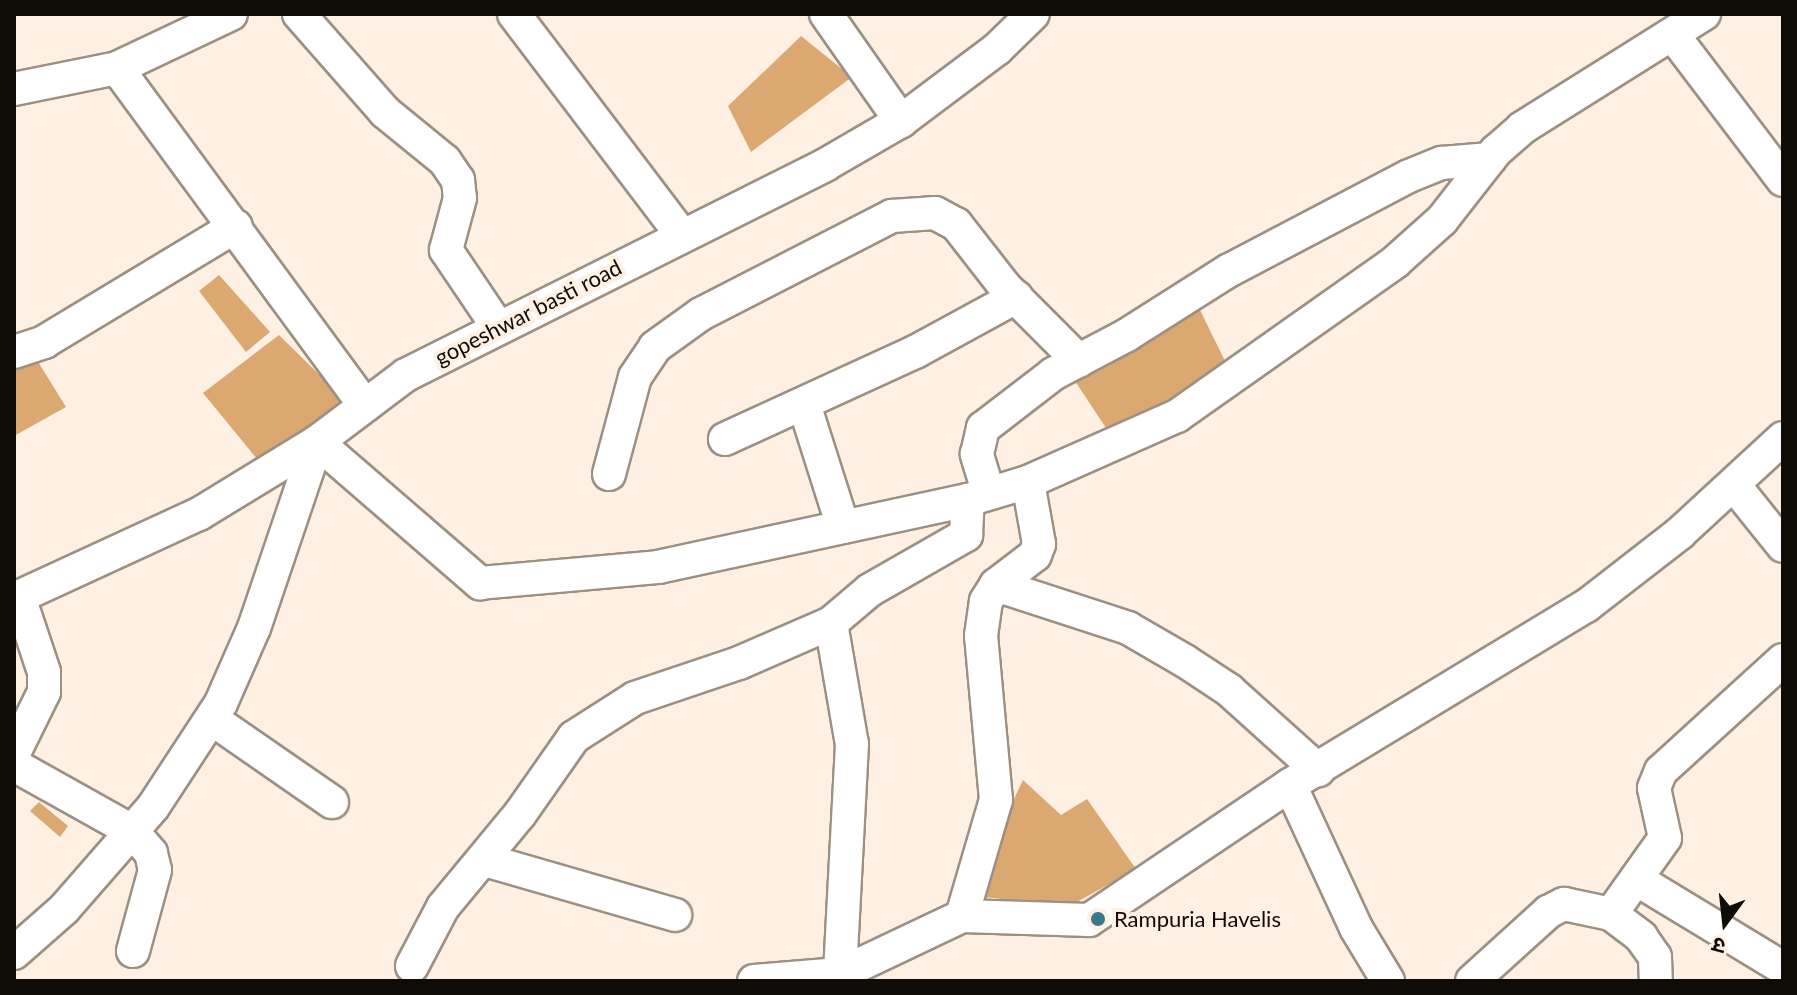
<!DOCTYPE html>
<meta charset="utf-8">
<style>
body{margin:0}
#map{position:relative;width:1797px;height:995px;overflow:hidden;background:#fef1e3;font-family:Lato,"Noto Sans Devanagari",sans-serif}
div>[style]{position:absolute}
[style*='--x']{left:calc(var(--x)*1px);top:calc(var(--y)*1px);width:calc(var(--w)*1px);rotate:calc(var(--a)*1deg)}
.building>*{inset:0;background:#dba872}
.roads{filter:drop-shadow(2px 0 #9c9083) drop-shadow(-2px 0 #9c9083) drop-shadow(0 2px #9c9083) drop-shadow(0 -2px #9c9083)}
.minor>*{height:32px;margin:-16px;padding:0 16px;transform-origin:16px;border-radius:16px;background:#fff}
.dots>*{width:22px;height:22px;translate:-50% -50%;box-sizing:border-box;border:4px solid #fef1e3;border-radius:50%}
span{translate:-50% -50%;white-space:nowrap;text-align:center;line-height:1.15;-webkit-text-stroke:8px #fef1e3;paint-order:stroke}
.street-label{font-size:22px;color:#0f0b07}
.poi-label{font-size:22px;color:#0f0b07}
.left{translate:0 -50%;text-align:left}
.frame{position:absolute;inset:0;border:16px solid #0f0b07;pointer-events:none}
.north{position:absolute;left:1685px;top:883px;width:80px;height:80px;-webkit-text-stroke:6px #fef1e3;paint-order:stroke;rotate:195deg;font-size:22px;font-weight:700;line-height:32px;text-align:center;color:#0f0b07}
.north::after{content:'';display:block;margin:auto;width:28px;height:36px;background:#0f0b07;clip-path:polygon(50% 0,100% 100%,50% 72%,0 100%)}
</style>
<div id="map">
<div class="building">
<i style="clip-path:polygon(801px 36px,852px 77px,751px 152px,728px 106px)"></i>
<i style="clip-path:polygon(219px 275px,270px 332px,246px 352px,199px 291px)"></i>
<i style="clip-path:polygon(1197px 304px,1227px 365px,1110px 434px,1073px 378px)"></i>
<i style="clip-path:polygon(279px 335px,345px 400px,262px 465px,203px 393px)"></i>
<i style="clip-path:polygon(32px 352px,66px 407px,14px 436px,14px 359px)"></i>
<i style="clip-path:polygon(1023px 780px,1061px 815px,1087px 799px,1136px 869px,1068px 907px,975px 896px,974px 884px)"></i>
<i style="clip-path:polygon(39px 802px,68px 826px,60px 837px,30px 811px)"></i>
</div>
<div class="roads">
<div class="minor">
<i style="--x:299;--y:14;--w:130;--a:48.7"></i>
<i style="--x:385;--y:112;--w:77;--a:39.2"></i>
<i style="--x:445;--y:161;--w:23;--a:56"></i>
<i style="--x:458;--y:180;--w:18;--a:84"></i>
<i style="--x:460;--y:198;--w:54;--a:105.1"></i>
<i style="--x:446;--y:250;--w:93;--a:56"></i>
<i style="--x:514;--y:14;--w:276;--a:52.8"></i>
<i style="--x:826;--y:14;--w:131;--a:55"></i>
<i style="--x:1673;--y:35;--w:182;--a:52.8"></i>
<i style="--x:117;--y:68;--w:419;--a:53.7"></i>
<i style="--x:14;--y:89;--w:105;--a:-11.5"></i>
<i style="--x:117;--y:68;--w:126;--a:-25.3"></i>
<i style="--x:14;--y:352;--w:32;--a:-18"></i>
<i style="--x:44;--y:342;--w:224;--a:-31.1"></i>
<i style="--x:804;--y:404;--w:129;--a:72.4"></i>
<i style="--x:725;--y:439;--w:211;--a:-24.6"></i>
<i style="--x:917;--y:351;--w:113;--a:-28.6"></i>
<i style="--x:609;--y:474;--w:100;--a:-75"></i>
<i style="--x:635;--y:377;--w:36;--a:-56"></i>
<i style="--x:655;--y:347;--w:57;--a:-35.7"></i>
<i style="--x:701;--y:314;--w:215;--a:-27.2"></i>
<i style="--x:892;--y:216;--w:43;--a:-4"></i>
<i style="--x:935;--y:213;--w:24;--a:28"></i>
<i style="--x:956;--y:224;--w:81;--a:52"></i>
<i style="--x:1006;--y:288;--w:103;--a:45"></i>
<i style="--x:1734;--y:485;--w:78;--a:51.2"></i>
<i style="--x:988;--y:491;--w:39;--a:-107"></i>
<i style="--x:977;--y:454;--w:27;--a:-77"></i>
<i style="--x:983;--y:428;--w:88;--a:-37.6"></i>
<i style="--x:1053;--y:374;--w:84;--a:-27.8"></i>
<i style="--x:1127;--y:335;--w:120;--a:-32.4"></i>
<i style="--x:1228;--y:271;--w:204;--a:-27.7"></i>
<i style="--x:1409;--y:176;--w:35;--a:-22"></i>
<i style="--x:1442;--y:163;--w:48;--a:-4.8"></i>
<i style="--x:996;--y:585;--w:139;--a:18"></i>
<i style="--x:1128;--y:628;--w:66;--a:30.1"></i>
<i style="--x:1185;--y:661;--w:53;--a:33.4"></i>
<i style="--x:1229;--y:690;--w:120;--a:42"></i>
<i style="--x:14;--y:599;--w:204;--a:-24.7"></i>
<i style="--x:199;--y:514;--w:138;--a:-31.4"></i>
<i style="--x:317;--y:442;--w:111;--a:-37"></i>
<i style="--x:406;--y:375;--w:469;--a:-26.6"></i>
<i style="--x:825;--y:165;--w:88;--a:-30.1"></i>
<i style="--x:901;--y:121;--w:120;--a:-36.9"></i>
<i style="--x:997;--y:49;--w:50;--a:-44.2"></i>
<i style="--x:831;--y:623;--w:123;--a:80.2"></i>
<i style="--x:852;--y:744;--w:230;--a:93"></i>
<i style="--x:212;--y:719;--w:146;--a:34.7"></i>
<i style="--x:14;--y:753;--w:68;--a:-63.8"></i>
<i style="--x:44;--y:692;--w:20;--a:-90"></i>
<i style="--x:44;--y:672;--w:79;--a:-108.4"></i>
<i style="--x:14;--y:765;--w:135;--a:29.2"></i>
<i style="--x:132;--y:831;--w:29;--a:49"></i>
<i style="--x:151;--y:853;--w:17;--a:77"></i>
<i style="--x:155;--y:870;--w:84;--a:105.2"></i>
<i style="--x:1290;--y:785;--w:157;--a:65.2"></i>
<i style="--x:1356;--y:928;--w:62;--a:58.9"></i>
<i style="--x:485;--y:860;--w:198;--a:16.1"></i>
<i style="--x:1636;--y:879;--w:172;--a:31.2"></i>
<i style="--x:1611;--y:914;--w:93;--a:-54.6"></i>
<i style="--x:1665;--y:838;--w:51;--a:-102.4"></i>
<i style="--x:1654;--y:788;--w:18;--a:-68"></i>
<i style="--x:1661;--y:771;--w:165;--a:-42.3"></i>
<i style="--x:962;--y:916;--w:121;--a:-73.7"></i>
<i style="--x:996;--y:800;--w:165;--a:-95.2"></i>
<i style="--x:981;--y:636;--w:35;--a:-82"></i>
<i style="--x:986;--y:601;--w:19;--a:-58"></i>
<i style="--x:996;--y:585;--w:49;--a:-37.6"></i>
<i style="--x:1035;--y:555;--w:12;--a:-70"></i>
<i style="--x:1039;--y:544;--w:63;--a:-100.1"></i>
<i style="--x:1028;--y:482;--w:163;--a:-23.9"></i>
<i style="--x:1177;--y:416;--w:267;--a:-35.2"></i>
<i style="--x:1395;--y:262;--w:63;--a:-41.8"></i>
<i style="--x:1442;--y:220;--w:88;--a:-52"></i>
<i style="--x:1496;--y:151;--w:35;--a:-41"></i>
<i style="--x:1522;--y:128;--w:215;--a:-32.1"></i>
<i style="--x:14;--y:953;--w:67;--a:-41.3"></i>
<i style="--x:64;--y:909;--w:135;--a:-48.9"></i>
<i style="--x:153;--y:807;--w:124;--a:-56.8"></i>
<i style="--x:221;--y:703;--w:82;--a:-66.3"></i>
<i style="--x:254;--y:628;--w:196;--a:-71.3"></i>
<i style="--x:317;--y:442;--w:216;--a:40.9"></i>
<i style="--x:480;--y:583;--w:179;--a:-5.1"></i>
<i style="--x:658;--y:567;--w:317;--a:-12.2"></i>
<i style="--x:968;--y:500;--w:63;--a:-16.7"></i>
<i style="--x:412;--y:966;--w:67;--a:-62.3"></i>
<i style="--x:443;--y:907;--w:121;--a:-50.4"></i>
<i style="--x:520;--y:814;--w:94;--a:-55"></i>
<i style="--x:574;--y:737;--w:72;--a:-32.6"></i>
<i style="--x:635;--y:698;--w:110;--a:-18.6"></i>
<i style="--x:739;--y:663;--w:100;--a:-23.5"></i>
<i style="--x:831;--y:623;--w:51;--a:-40.2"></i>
<i style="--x:870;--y:590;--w:111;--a:-29.8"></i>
<i style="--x:966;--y:535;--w:35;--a:-87"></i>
<i style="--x:754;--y:981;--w:86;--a:-4.7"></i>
<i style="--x:840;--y:974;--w:135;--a:-25.4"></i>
<i style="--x:962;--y:916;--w:127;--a:1.8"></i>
<i style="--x:1089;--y:920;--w:242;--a:-33.9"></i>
<i style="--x:1290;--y:785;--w:346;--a:-31.2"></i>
<i style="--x:1586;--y:606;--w:119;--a:-37.8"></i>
<i style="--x:1680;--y:533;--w:140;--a:-42.7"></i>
<i style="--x:1472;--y:981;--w:103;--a:-42.2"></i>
<i style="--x:1548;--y:912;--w:18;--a:-27"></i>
<i style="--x:1564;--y:904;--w:48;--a:12"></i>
<i style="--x:1611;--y:914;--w:38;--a:37"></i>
<i style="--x:1641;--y:937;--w:24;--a:55"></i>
<i style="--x:1655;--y:957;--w:24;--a:88"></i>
</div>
</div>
<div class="dots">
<i style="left:1098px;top:919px;background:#38798c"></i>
</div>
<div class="street-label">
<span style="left:528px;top:312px;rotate:-27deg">gopeshwar basti road</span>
</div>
<div class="poi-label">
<span class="left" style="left:1114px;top:919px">Rampuria Havelis</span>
</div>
<div class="frame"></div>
<div class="north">उ</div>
</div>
